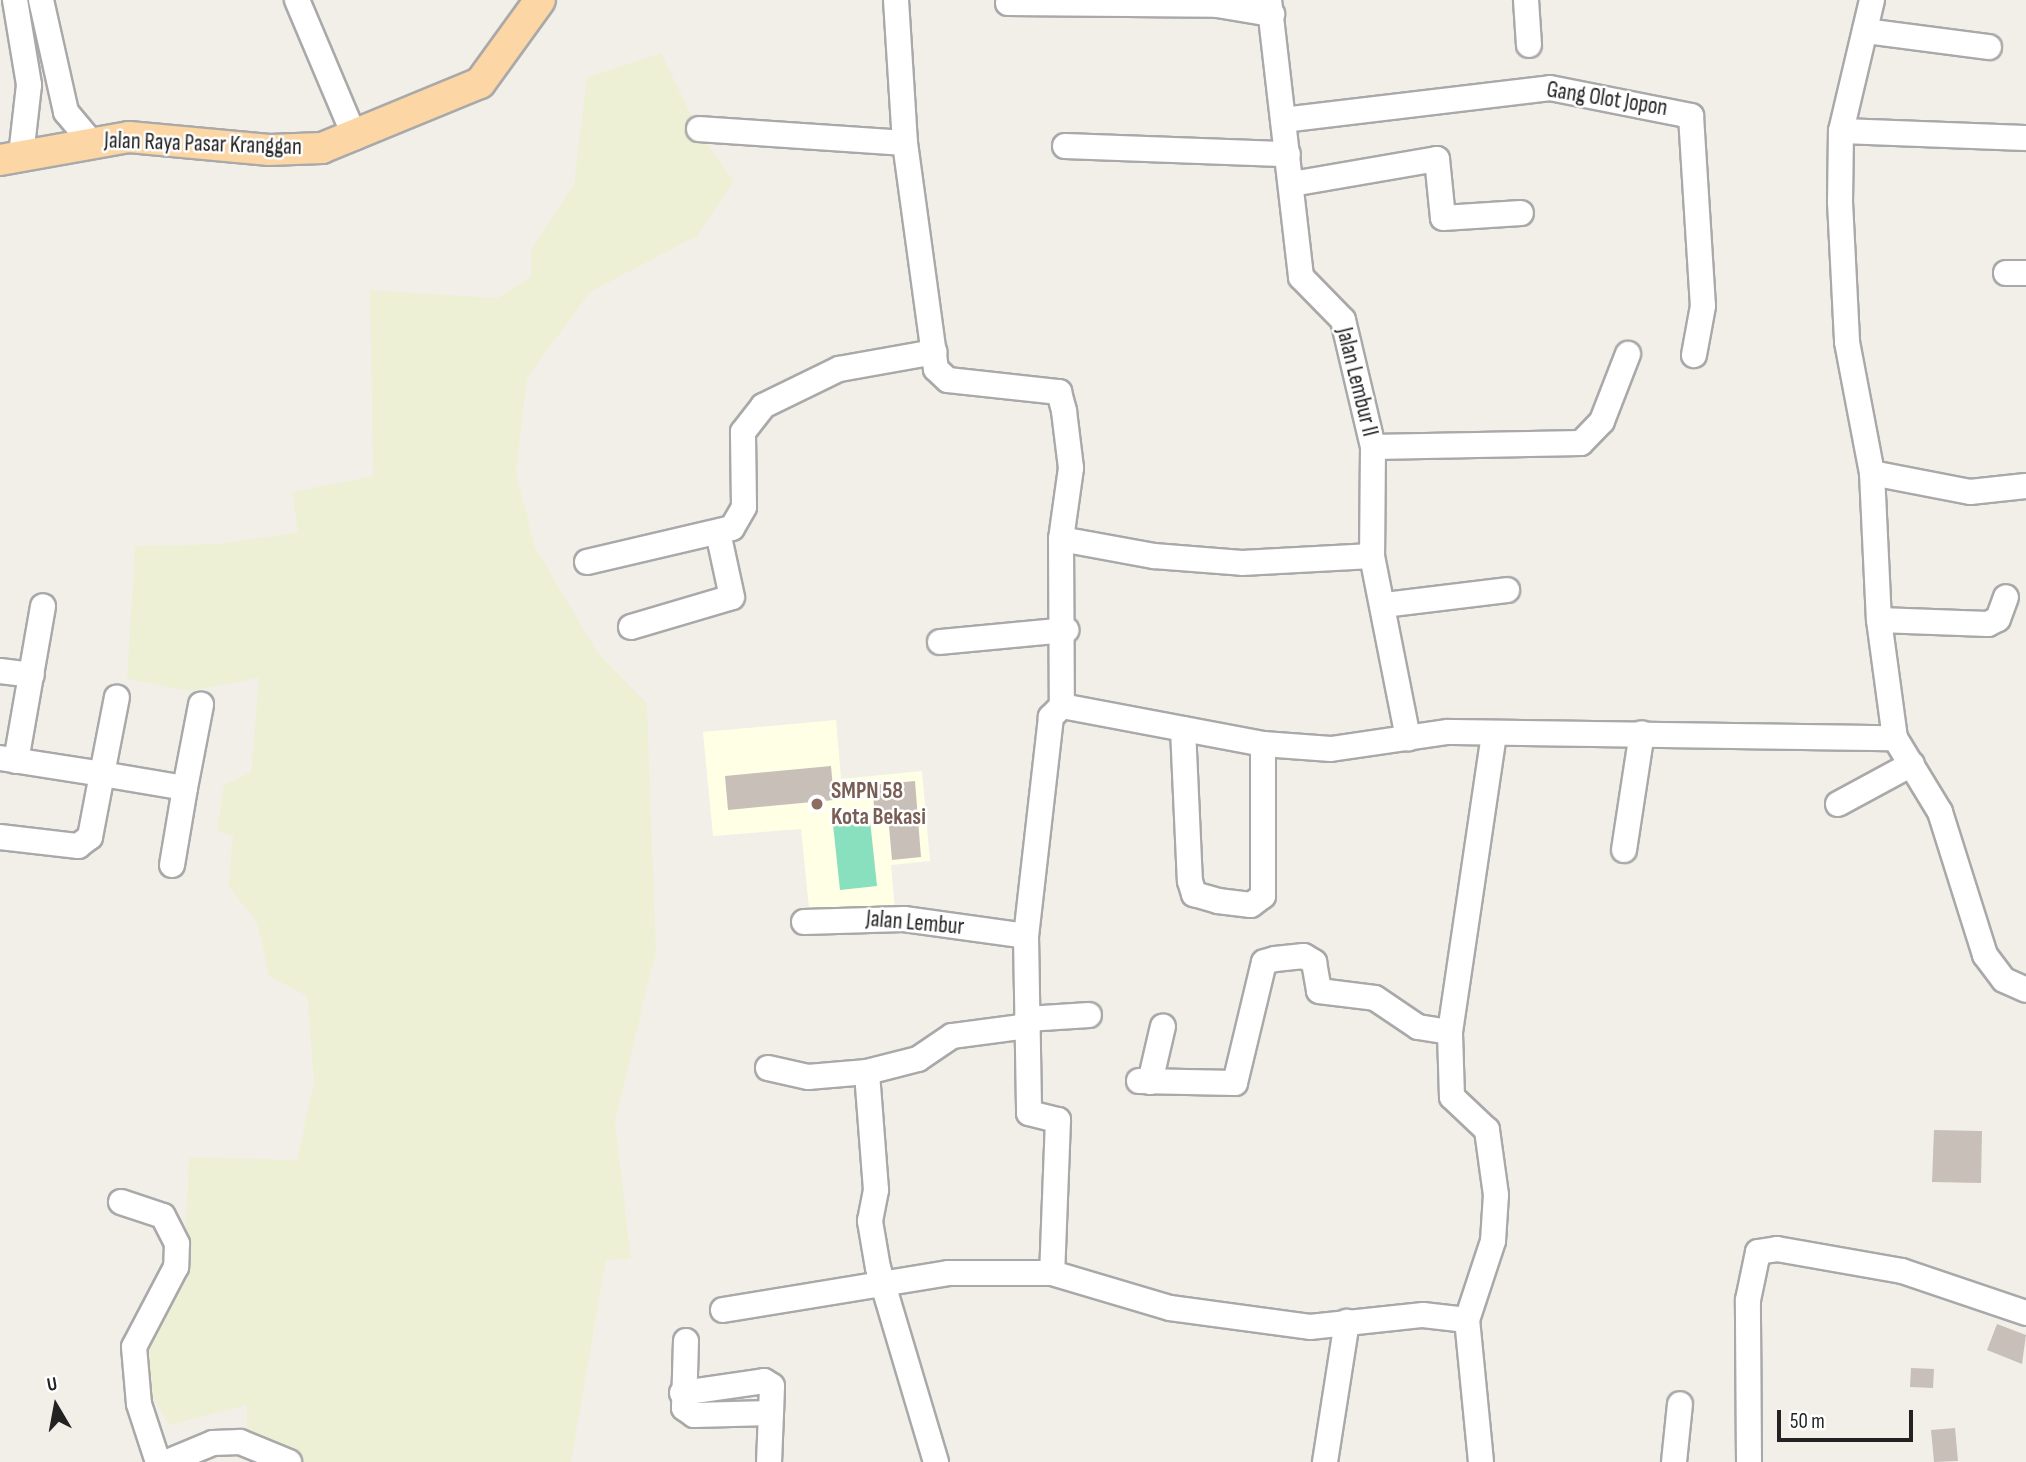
<!DOCTYPE html>
<style>
body{margin:0}
#map{position:relative;width:2026px;height:1462px;overflow:hidden;background:#f2efe9;font-family:"Sofia Sans Condensed",sans-serif}
div>[style]{position:absolute}
[style*='--x']{left:calc(var(--x)*1px);top:calc(var(--y)*1px);width:calc(var(--w)*1px);rotate:calc(var(--a)*1deg)}
.education>*{inset:0;background:#ffffe5}
.farmland>*{inset:0;background:#eef0d5}
.pitch>*{inset:0;background:#88e0be}
.building>*{inset:0;background:#c7bfb8}
.roads{filter:drop-shadow(2px 0 #a9a9a9) drop-shadow(-2px 0 #a9a9a9) drop-shadow(0 2px #a9a9a9) drop-shadow(0 -2px #a9a9a9)}
.minor>*{height:24px;margin:-12px;padding:0 12px;transform-origin:12px;border-radius:12px;background:#fff}
.major>*{height:30px;margin:-15px;padding:0 15px;transform-origin:15px;border-radius:15px;background:#fcd6a4}
.dots>*{width:19px;height:19px;translate:-50% -50%;box-sizing:border-box;border:4px solid #fff;border-radius:50%}
span{translate:-50% -50%;white-space:nowrap;text-align:center;line-height:1.15;-webkit-text-stroke:5px #fff;paint-order:stroke}
.street-label{font-size:23px;color:#222}
.education-label{font-size:23px;color:#785e54;font-weight:700}
.left{translate:0 -50%;text-align:left}
.north{position:absolute;left:21px;top:1371px;width:70px;height:70px;-webkit-text-stroke:5px #fff;paint-order:stroke;rotate:350deg;font-size:19px;font-weight:700;line-height:28px;text-align:center;color:#222}
.north::after{content:'';display:block;margin:auto;width:24px;height:32px;background:#222;clip-path:polygon(50% 0,100% 100%,50% 72%,0 100%)}
.scale{position:absolute;left:1777px;top:1410px;width:136px;height:32px;box-sizing:border-box;border:4px solid #222;border-top:0;padding-left:9px;font-size:21px;line-height:24px;white-space:nowrap;color:#222;-webkit-text-stroke:5px #fff;paint-order:stroke}
</style>
<div id="map">
<div class="education">
<i style="clip-path:polygon(836px 720px,841px 779px,922px 771px,930px 861px,891px 865px,895px 910px,810px 918px,801px 829px,713px 836px,703px 732px)"></i>
</div>
<div class="farmland">
<i style="clip-path:polygon(661px 53px,702px 137px,734px 181px,697px 236px,590px 292px,527px 378px,516px 472px,535px 547px,597px 652px,647px 704px,656px 951px,615px 1121px,631px 1259px,606px 1260px,571px 1462px,249px 1462px,246px 1405px,169px 1425px,144px 1382px,154px 1301px,184px 1268px,189px 1157px,297px 1160px,314px 1082px,307px 996px,269px 976px,257px 922px,228px 886px,233px 836px,217px 831px,224px 785px,251px 772px,259px 678px,189px 691px,127px 679px,135px 546px,219px 544px,298px 532px,292px 492px,373px 476px,370px 290px,497px 298px,531px 276px,531px 250px,574px 184px,587px 77px)"></i>
</div>
<div class="pitch">
<i style="clip-path:polygon(869px 811px,877px 886px,840px 890px,832px 815px)"></i>
</div>
<div class="building">
<i style="clip-path:polygon(831px 766px,834px 800px,728px 810px,725px 776px)"></i>
<i style="clip-path:polygon(915px 781px,921px 857px,892px 860px,888px 815px,875px 816px,872px 785px)"></i>
<i style="clip-path:polygon(1934px 1130px,1982px 1131px,1981px 1183px,1932px 1182px)"></i>
<i style="clip-path:polygon(1997px 1324px,2026px 1335px,2022px 1364px,1987px 1350px)"></i>
<i style="clip-path:polygon(1911px 1368px,1934px 1369px,1933px 1388px,1910px 1387px)"></i>
<i style="clip-path:polygon(1955px 1428px,1958px 1461px,1934px 1462px,1931px 1430px)"></i>
</div>
<div class="roads">
<div class="minor">
<i style="--x:15;--y:0;--w:86;--a:80.6"></i>
<i style="--x:29;--y:85;--w:70;--a:96.5"></i>
<i style="--x:41;--y:0;--w:115;--a:77.4"></i>
<i style="--x:66;--y:112;--w:38;--a:50"></i>
<i style="--x:297;--y:0;--w:149;--a:67.1"></i>
<i style="--x:896;--y:0;--w:143;--a:86.4"></i>
<i style="--x:905;--y:143;--w:228;--a:82.2"></i>
<i style="--x:936;--y:369;--w:16;--a:43"></i>
<i style="--x:948;--y:380;--w:112;--a:6.2"></i>
<i style="--x:1059;--y:392;--w:20;--a:75"></i>
<i style="--x:1064;--y:411;--w:57;--a:83"></i>
<i style="--x:1071;--y:468;--w:72;--a:98"></i>
<i style="--x:1061;--y:539;--w:167;--a:89.7"></i>
<i style="--x:1062;--y:706;--w:16;--a:135"></i>
<i style="--x:1051;--y:717;--w:220;--a:96.5"></i>
<i style="--x:1026;--y:936;--w:177;--a:89"></i>
<i style="--x:1029;--y:1113;--w:30;--a:14"></i>
<i style="--x:1058;--y:1120;--w:153;--a:92.2"></i>
<i style="--x:1269;--y:0;--w:279;--a:83.4"></i>
<i style="--x:1301;--y:277;--w:60;--a:45.7"></i>
<i style="--x:1343;--y:320;--w:130;--a:76.7"></i>
<i style="--x:1373;--y:447;--w:109;--a:90.5"></i>
<i style="--x:1372;--y:556;--w:186;--a:78.8"></i>
<i style="--x:1526;--y:0;--w:45;--a:86.2"></i>
<i style="--x:1872;--y:0;--w:135;--a:103.3"></i>
<i style="--x:1841;--y:131;--w:71;--a:90.8"></i>
<i style="--x:1840;--y:202;--w:140;--a:87.1"></i>
<i style="--x:1847;--y:342;--w:133;--a:79.2"></i>
<i style="--x:1872;--y:473;--w:147;--a:87.3"></i>
<i style="--x:1879;--y:620;--w:119;--a:82.3"></i>
<i style="--x:1008;--y:3;--w:209;--a:0.5"></i>
<i style="--x:1217;--y:5;--w:56;--a:9.3"></i>
<i style="--x:1865;--y:31;--w:125;--a:7.4"></i>
<i style="--x:1283;--y:120;--w:269;--a:-6.8"></i>
<i style="--x:1550;--y:88;--w:144;--a:11.2"></i>
<i style="--x:1691;--y:116;--w:190;--a:86.4"></i>
<i style="--x:1703;--y:306;--w:50;--a:100.4"></i>
<i style="--x:699;--y:129;--w:206;--a:3.9"></i>
<i style="--x:1841;--y:131;--w:185;--a:2.2"></i>
<i style="--x:1065;--y:146;--w:223;--a:2.1"></i>
<i style="--x:1292;--y:184;--w:147;--a:-9.8"></i>
<i style="--x:1437;--y:159;--w:59;--a:84.2"></i>
<i style="--x:1443;--y:218;--w:78;--a:-3.7"></i>
<i style="--x:2006;--y:273;--w:20;--a:0"></i>
<i style="--x:1373;--y:447;--w:208;--a:-1.1"></i>
<i style="--x:1581;--y:443;--w:30;--a:-46"></i>
<i style="--x:1602;--y:421;--w:72;--a:-68.8"></i>
<i style="--x:1872;--y:473;--w:100;--a:11"></i>
<i style="--x:1970;--y:492;--w:56;--a:-6.1"></i>
<i style="--x:1061;--y:539;--w:95;--a:10.4"></i>
<i style="--x:1154;--y:556;--w:88;--a:4.5"></i>
<i style="--x:1242;--y:563;--w:130;--a:-3.1"></i>
<i style="--x:587;--y:562;--w:149;--a:-13.2"></i>
<i style="--x:732;--y:528;--w:24;--a:-60"></i>
<i style="--x:744;--y:507;--w:75;--a:-90.8"></i>
<i style="--x:743;--y:432;--w:33;--a:-52"></i>
<i style="--x:763;--y:406;--w:85;--a:-26"></i>
<i style="--x:839;--y:369;--w:97;--a:-10.1"></i>
<i style="--x:1385;--y:605;--w:123;--a:-7"></i>
<i style="--x:1879;--y:620;--w:109;--a:2.1"></i>
<i style="--x:1988;--y:624;--w:11;--a:-27"></i>
<i style="--x:1998;--y:619;--w:23;--a:-70"></i>
<i style="--x:631;--y:627;--w:105;--a:-16.5"></i>
<i style="--x:732;--y:597;--w:66;--a:-102.2"></i>
<i style="--x:940;--y:642;--w:127;--a:-5.4"></i>
<i style="--x:0;--y:671;--w:32;--a:7"></i>
<i style="--x:1062;--y:706;--w:205;--a:10.7"></i>
<i style="--x:1263;--y:744;--w:68;--a:4.2"></i>
<i style="--x:1331;--y:749;--w:118;--a:-8.3"></i>
<i style="--x:1448;--y:732;--w:447;--a:0.8"></i>
<i style="--x:1895;--y:738;--w:87;--a:58.7"></i>
<i style="--x:1940;--y:812;--w:150;--a:72.5"></i>
<i style="--x:1985;--y:955;--w:31;--a:53"></i>
<i style="--x:2004;--y:980;--w:24;--a:24"></i>
<i style="--x:1183;--y:729;--w:152;--a:87.4"></i>
<i style="--x:1190;--y:881;--w:14;--a:73"></i>
<i style="--x:1194;--y:894;--w:25;--a:16"></i>
<i style="--x:1218;--y:901;--w:33;--a:7"></i>
<i style="--x:1251;--y:905;--w:15;--a:-37"></i>
<i style="--x:1263;--y:896;--w:152;--a:-90"></i>
<i style="--x:0;--y:758;--w:103;--a:8.9"></i>
<i style="--x:102;--y:774;--w:78;--a:-79"></i>
<i style="--x:16;--y:761;--w:157;--a:-80.1"></i>
<i style="--x:1838;--y:804;--w:84;--a:-28.4"></i>
<i style="--x:0;--y:837;--w:79;--a:6.6"></i>
<i style="--x:78;--y:846;--w:15;--a:-37"></i>
<i style="--x:90;--y:837;--w:64;--a:-79.2"></i>
<i style="--x:102;--y:774;--w:84;--a:9.6"></i>
<i style="--x:185;--y:788;--w:85;--a:-79.1"></i>
<i style="--x:1624;--y:850;--w:118;--a:-81.3"></i>
<i style="--x:172;--y:865;--w:78;--a:-80.4"></i>
<i style="--x:804;--y:922;--w:100;--a:-1.7"></i>
<i style="--x:904;--y:919;--w:123;--a:7.9"></i>
<i style="--x:1027;--y:1019;--w:62;--a:-3.7"></i>
<i style="--x:768;--y:1068;--w:41;--a:12.7"></i>
<i style="--x:808;--y:1077;--w:59;--a:-4.8"></i>
<i style="--x:1139;--y:1081;--w:96;--a:1.2"></i>
<i style="--x:1235;--y:1083;--w:124;--a:-76.5"></i>
<i style="--x:1264;--y:962;--w:11;--a:-15"></i>
<i style="--x:1275;--y:959;--w:29;--a:-6"></i>
<i style="--x:1304;--y:956;--w:12;--a:31"></i>
<i style="--x:1314;--y:962;--w:29;--a:80"></i>
<i style="--x:1319;--y:991;--w:56;--a:7.1"></i>
<i style="--x:1375;--y:998;--w:52;--a:34"></i>
<i style="--x:1418;--y:1027;--w:32;--a:9"></i>
<i style="--x:1150;--y:1082;--w:57;--a:-76.9"></i>
<i style="--x:121;--y:1202;--w:44;--a:18.4"></i>
<i style="--x:163;--y:1216;--w:31;--a:63"></i>
<i style="--x:177;--y:1244;--w:23;--a:92"></i>
<i style="--x:176;--y:1267;--w:90;--a:117.7"></i>
<i style="--x:134;--y:1347;--w:57;--a:85"></i>
<i style="--x:139;--y:1404;--w:61;--a:71.9"></i>
<i style="--x:723;--y:1310;--w:228;--a:-9.3"></i>
<i style="--x:948;--y:1273;--w:104;--a:0"></i>
<i style="--x:1052;--y:1273;--w:123;--a:16.5"></i>
<i style="--x:1170;--y:1308;--w:141;--a:7.7"></i>
<i style="--x:1310;--y:1327;--w:114;--a:-6.1"></i>
<i style="--x:1423;--y:1315;--w:44;--a:6.5"></i>
<i style="--x:686;--y:1341;--w:67;--a:91.7"></i>
<i style="--x:684;--y:1408;--w:12;--a:35"></i>
<i style="--x:694;--y:1415;--w:77;--a:-1.5"></i>
<i style="--x:771;--y:1413;--w:49;--a:92.3"></i>
<i style="--x:682;--y:1393;--w:83;--a:-8.3"></i>
<i style="--x:764;--y:1381;--w:9;--a:32"></i>
<i style="--x:772;--y:1386;--w:27;--a:92"></i>
<i style="--x:167;--y:1462;--w:50;--a:-22.4"></i>
<i style="--x:213;--y:1443;--w:27;--a:-2"></i>
<i style="--x:240;--y:1442;--w:53;--a:22.2"></i>
<i style="--x:936;--y:1462;--w:202;--a:-106.6"></i>
<i style="--x:878;--y:1268;--w:48;--a:-99.7"></i>
<i style="--x:870;--y:1221;--w:32;--a:-79"></i>
<i style="--x:876;--y:1190;--w:118;--a:-94.4"></i>
<i style="--x:867;--y:1072;--w:53;--a:-14.3"></i>
<i style="--x:918;--y:1059;--w:41;--a:-34.1"></i>
<i style="--x:952;--y:1036;--w:77;--a:-7.5"></i>
<i style="--x:1325;--y:1462;--w:142;--a:-81.1"></i>
<i style="--x:1481;--y:1462;--w:143;--a:-95.6"></i>
<i style="--x:1467;--y:1320;--w:83;--a:-71.8"></i>
<i style="--x:1493;--y:1241;--w:46;--a:-86.3"></i>
<i style="--x:1496;--y:1195;--w:66;--a:-97.9"></i>
<i style="--x:1487;--y:1130;--w:48;--a:-136.7"></i>
<i style="--x:1452;--y:1097;--w:65;--a:-91.8"></i>
<i style="--x:1450;--y:1032;--w:302;--a:-81.6"></i>
<i style="--x:1674;--y:1462;--w:58;--a:-84.1"></i>
<i style="--x:1749;--y:1462;--w:162;--a:-90.4"></i>
<i style="--x:1748;--y:1300;--w:49;--a:-78.2"></i>
<i style="--x:1758;--y:1252;--w:19;--a:-9"></i>
<i style="--x:1777;--y:1249;--w:127;--a:10"></i>
<i style="--x:1902;--y:1271;--w:131;--a:18.7"></i>
</div>
<div class="major">
<i style="--x:0;--y:160;--w:131;--a:-10.1"></i>
<i style="--x:129;--y:137;--w:141;--a:5.3"></i>
<i style="--x:269;--y:150;--w:53;--a:-2.2"></i>
<i style="--x:322;--y:148;--w:171;--a:-22.4"></i>
<i style="--x:480;--y:83;--w:102;--a:-54.1"></i>
</div>
</div>
<div class="dots">
<i style="left:817px;top:804px;background:#8d6e63"></i>
</div>
<div class="street-label">
<span style="left:1607px;top:99px;rotate:9deg">Gang Olot Jopon</span>
<span style="left:203px;top:144px;rotate:2deg">Jalan Raya Pasar Kranggan</span>
<span style="left:1357px;top:382px;rotate:76deg">Jalan Lembur II</span>
<span style="left:915px;top:923px;rotate:5deg">Jalan Lembur</span>
</div>
<div class="education-label">
<span class="left" style="left:831px;top:804px">SMPN 58<br>Kota Bekasi</span>
</div>
<div class="north">U</div>
<div class="scale">50 m</div>
</div>
